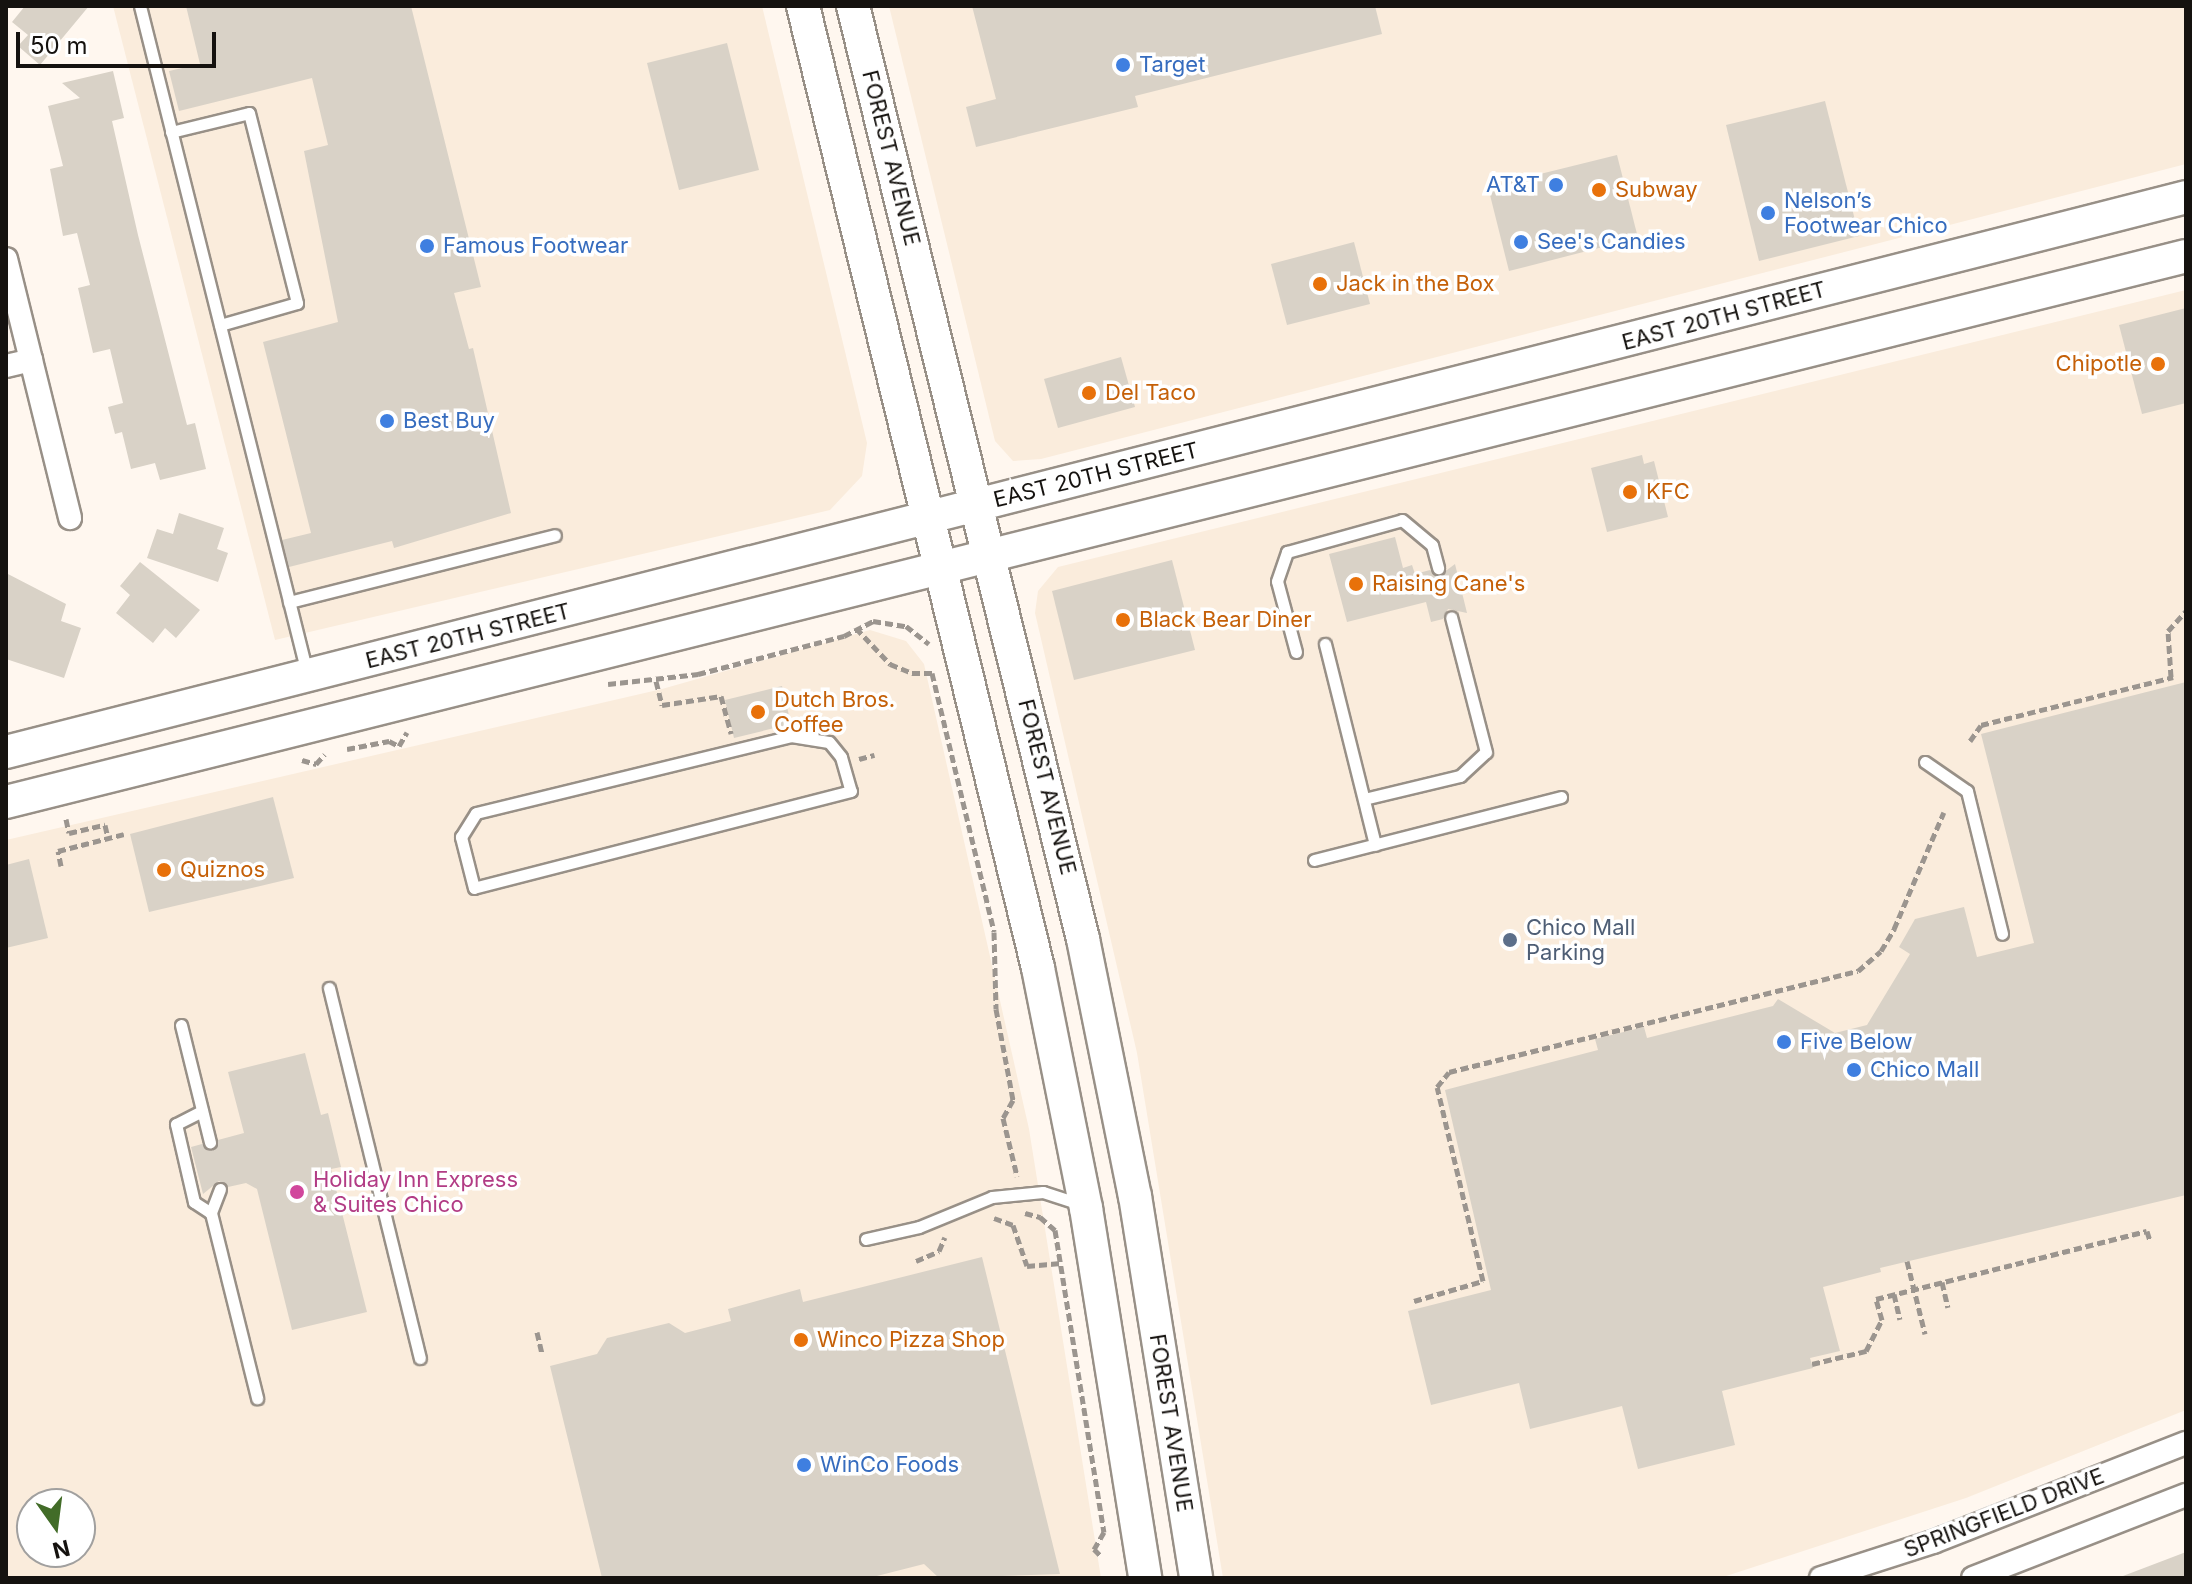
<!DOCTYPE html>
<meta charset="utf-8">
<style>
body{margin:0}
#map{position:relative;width:2192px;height:1584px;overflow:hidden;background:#fff7ef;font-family:Inter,sans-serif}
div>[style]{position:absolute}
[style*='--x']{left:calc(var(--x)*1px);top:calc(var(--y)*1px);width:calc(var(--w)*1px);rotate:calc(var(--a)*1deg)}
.built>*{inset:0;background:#faecdc}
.building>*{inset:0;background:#d9d2c7}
.path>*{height:5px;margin-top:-2.5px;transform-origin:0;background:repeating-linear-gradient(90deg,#9b958f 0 8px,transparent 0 12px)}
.roads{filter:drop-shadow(2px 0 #989087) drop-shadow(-2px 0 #989087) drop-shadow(0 2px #989087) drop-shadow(0 -2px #989087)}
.lane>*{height:11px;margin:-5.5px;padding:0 5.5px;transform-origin:5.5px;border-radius:5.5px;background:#fff}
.street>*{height:22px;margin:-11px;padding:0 11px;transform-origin:11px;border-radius:11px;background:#fff}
.secondary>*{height:32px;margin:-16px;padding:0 16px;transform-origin:16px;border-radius:16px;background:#fff}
.dots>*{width:22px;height:22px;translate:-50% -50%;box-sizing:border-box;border:4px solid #fff;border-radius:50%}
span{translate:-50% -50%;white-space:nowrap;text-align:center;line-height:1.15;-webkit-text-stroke:7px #fff;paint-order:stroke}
.shop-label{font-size:22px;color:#366cbe}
.left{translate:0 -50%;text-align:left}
.right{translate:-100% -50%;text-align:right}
.street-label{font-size:22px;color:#15120f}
.food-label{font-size:22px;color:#c56008}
.service-label{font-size:22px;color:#4e5e75}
.hotel-label{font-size:22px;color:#b23c85}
.frame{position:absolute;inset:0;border:8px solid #15120f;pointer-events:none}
.north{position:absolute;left:16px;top:1488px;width:80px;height:80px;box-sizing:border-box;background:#fff;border:2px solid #a1a09f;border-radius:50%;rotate:166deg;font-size:22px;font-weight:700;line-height:32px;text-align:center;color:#15120f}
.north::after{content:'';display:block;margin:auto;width:28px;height:36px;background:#426c28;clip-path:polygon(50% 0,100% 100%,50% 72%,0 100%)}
.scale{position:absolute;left:16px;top:32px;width:200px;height:36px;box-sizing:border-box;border:4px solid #15120f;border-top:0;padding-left:10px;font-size:24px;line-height:28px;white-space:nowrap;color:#15120f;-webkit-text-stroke:6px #fff;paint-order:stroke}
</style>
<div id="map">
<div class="built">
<i style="clip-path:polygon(113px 6px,762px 6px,867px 443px,862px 476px,830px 510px,275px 640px)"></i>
<i style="clip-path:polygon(889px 6px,2186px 6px,2186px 164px,1041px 459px,1013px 461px,995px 441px)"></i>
<i style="clip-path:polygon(2186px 290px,2186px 1410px,1966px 1498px,1720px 1578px,1223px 1578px,1137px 1053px,1035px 613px,1038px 591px,1058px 567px)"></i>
<i style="clip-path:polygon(evenodd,870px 630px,906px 641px,924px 664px,1029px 1129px,1101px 1578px,6px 1578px,6px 840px,662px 689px,870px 630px,32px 1504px,80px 1504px,80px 1552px,32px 1552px,32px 1504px)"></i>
</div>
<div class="building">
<i style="clip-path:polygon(25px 6px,89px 6px,40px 65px,18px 46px,28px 35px,12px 22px)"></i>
<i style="clip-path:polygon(186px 6px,411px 6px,481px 287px,454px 293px,469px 349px,473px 348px,511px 513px,394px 548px,392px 541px,289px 567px,282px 540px,311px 533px,263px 342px,338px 322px,304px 151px,328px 145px,312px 78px,179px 111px,169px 71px,200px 64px)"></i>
<i style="clip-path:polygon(972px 6px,1375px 6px,1382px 34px,1135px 96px,1138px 107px,976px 147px,966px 107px,996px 99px)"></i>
<i style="clip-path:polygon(727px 43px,759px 170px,679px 190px,647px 63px)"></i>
<i style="clip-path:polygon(113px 71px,124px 118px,112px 121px,138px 235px,187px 425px,195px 423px,206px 469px,160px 480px,155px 463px,131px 469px,122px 432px,115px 434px,108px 407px,123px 403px,110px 349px,93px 353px,78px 288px,90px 285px,77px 233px,63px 236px,50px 169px,63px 166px,48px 106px,80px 98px,62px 83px)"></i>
<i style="clip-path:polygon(1825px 101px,1859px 236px,1759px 261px,1726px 125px)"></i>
<i style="clip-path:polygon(1617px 155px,1638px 238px,1509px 271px,1488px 187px)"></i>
<i style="clip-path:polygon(1354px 242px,1370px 304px,1287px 325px,1271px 264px)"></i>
<i style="clip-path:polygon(2186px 308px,2186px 403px,2142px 414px,2119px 325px)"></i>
<i style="clip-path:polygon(1121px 357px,1135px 407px,1058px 428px,1044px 379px)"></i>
<i style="clip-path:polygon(1642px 455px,1644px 464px,1654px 461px,1668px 517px,1607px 532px,1591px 468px)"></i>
<i style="clip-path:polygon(179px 513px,224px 528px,217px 549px,228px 553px,218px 582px,147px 558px,157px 529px,173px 534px)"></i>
<i style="clip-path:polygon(1395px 537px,1403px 568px,1412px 565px,1415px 574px,1430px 570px,1439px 576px,1455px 564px,1467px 613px,1448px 609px,1443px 619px,1431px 622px,1426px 602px,1347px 622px,1329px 554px)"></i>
<i style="clip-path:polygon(1172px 560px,1195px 650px,1074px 680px,1052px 591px)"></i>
<i style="clip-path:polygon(140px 562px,200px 610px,176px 638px,165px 628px,153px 643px,116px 613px,130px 595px,120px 586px)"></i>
<i style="clip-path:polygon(6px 573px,66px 604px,61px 621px,81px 628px,64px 678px,6px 659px)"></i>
<i style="clip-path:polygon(2186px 682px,2186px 1195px,1880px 1268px,1881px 1272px,1823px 1287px,1840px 1351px,1810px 1358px,1813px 1368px,1722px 1391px,1735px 1445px,1638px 1469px,1622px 1406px,1530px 1429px,1519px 1383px,1431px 1405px,1408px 1311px,1491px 1290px,1445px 1090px,1598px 1050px,1595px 1039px,1644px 1027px,1647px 1038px,1773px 1006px,1778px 999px,1835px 1033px,1867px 1025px,1910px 954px,1899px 947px,1915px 919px,1964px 907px,1977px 957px,2034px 943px,1981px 734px)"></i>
<i style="clip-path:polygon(782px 686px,791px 724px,734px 738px,725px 700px)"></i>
<i style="clip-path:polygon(273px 797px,294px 878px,149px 912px,130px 834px)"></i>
<i style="clip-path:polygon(29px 859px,48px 938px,6px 948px,6px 865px)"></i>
<i style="clip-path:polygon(305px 1053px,321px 1115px,328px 1113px,341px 1167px,331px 1169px,367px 1312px,292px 1330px,257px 1189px,246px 1183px,228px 1187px,219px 1181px,203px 1194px,191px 1147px,202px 1144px,213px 1150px,218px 1140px,244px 1133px,228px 1072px)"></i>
<i style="clip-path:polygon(982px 1257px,1060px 1574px,939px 1578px,924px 1564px,869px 1578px,602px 1578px,550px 1366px,597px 1354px,607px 1338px,669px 1323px,685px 1333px,731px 1321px,728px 1309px,800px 1289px,803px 1302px)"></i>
<i style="clip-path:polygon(2186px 1552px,2186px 1578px,2124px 1578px,2123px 1576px)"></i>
</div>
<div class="path">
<i style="--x:856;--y:628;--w:50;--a:46.6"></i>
<i style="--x:890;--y:664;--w:24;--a:22"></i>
<i style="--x:912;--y:673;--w:24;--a:0"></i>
<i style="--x:932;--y:673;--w:266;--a:76.5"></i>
<i style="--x:994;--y:932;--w:77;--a:88.5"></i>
<i style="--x:996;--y:1009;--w:93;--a:79.4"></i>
<i style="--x:1013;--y:1100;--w:21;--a:119"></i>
<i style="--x:1003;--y:1118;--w:60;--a:76.4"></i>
<i style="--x:2171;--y:677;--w:46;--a:-93.7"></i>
<i style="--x:2168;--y:631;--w:27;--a:-48"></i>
<i style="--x:656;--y:681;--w:25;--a:76"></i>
<i style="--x:662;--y:705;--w:60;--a:-8.7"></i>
<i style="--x:721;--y:696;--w:39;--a:75"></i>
<i style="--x:608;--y:684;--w:91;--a:-6.3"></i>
<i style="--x:698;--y:674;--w:151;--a:-14.6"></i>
<i style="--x:844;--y:636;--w:33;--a:-27"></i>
<i style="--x:873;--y:621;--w:33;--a:9"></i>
<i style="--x:906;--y:626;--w:29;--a:38"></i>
<i style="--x:1970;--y:741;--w:19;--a:-55"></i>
<i style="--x:1981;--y:725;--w:198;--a:-14"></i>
<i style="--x:347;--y:749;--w:43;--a:-10.8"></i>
<i style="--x:389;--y:741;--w:11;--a:27"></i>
<i style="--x:399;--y:746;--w:16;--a:-60"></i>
<i style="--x:859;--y:759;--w:16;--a:-15"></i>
<i style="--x:302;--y:760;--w:15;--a:16"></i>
<i style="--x:316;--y:764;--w:13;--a:-48"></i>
<i style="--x:66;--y:819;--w:14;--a:78"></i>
<i style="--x:69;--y:833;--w:37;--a:-13"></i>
<i style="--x:105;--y:825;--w:13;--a:77"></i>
<i style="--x:61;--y:866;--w:15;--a:-101"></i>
<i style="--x:58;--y:851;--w:68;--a:-14.4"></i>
<i style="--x:1025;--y:1213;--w:16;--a:15"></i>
<i style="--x:1040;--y:1217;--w:20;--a:41"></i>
<i style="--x:1055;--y:1230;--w:306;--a:80.8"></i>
<i style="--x:1104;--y:1532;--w:20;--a:120"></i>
<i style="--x:1094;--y:1549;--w:8;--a:45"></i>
<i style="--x:994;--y:1218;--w:20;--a:20"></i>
<i style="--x:1013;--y:1225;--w:43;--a:71.1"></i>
<i style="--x:1027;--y:1266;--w:34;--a:-5"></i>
<i style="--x:916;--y:1261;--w:25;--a:-23"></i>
<i style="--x:939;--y:1251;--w:15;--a:-67"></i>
<i style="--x:1907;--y:1261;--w:75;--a:76.1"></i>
<i style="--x:1942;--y:1282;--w:26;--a:77"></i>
<i style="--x:1894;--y:1294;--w:26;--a:77"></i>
<i style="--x:1414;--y:1301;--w:72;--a:-16.2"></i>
<i style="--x:1483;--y:1281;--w:199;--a:-103.3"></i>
<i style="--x:1437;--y:1087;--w:19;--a:-51"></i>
<i style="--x:1449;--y:1072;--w:421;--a:-13.9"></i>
<i style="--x:1858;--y:971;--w:30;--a:-41"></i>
<i style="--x:1881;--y:951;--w:26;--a:-59"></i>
<i style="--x:1894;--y:929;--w:127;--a:-66.9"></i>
<i style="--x:537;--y:1332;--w:23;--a:77"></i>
<i style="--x:1812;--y:1364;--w:56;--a:-13.5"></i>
<i style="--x:1866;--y:1351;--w:35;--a:-63"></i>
<i style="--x:1882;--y:1320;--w:22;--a:-106"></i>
<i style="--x:1876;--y:1299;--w:279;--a:-14.1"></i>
<i style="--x:2147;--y:1231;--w:10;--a:73"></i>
</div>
<div class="roads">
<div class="lane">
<i style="--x:140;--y:6;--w:688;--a:75.94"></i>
<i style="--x:171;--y:132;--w:80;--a:-13.7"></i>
<i style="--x:249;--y:113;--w:196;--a:75.8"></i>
<i style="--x:297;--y:303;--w:80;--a:164.1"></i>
<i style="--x:289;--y:602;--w:274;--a:-14.1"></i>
<i style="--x:1325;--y:644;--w:207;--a:76"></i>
<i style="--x:1296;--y:652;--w:73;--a:-105"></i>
<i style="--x:1277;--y:581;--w:31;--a:-71"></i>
<i style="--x:1287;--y:552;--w:119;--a:-15.5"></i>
<i style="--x:1402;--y:520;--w:39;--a:40"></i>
<i style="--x:1432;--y:545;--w:24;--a:75"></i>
<i style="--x:791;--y:736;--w:38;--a:9"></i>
<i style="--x:829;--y:742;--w:19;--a:51"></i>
<i style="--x:841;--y:757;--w:35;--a:74"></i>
<i style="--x:851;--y:791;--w:389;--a:165.6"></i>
<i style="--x:474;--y:888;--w:53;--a:-104.3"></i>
<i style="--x:461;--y:837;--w:28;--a:-58"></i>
<i style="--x:476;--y:813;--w:324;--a:-13.7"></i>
<i style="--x:1925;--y:762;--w:51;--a:34.6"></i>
<i style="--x:1967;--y:791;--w:147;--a:76.2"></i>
<i style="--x:1364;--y:799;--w:99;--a:-13.5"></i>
<i style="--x:1460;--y:776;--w:35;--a:-43"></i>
<i style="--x:1486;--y:752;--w:139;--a:-104.5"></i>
<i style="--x:1314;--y:860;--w:255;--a:-14.3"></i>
<i style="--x:329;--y:988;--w:381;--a:76.2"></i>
<i style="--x:181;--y:1025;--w:121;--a:76.1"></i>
<i style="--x:202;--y:1111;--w:29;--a:153"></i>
<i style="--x:176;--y:1124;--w:80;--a:77"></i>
<i style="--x:194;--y:1202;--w:20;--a:33"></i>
<i style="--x:220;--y:1189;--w:26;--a:111"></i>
<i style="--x:211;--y:1213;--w:191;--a:76"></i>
<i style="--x:866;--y:1239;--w:54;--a:-12.8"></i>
<i style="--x:919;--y:1227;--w:79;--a:-22.3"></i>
<i style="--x:992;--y:1197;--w:51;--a:-5.6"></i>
<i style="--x:1043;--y:1192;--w:38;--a:18"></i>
</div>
<div class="street">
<i style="--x:6;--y:259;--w:267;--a:76.1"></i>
<i style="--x:6;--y:366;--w:26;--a:-13"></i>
<i style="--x:1821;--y:1578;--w:118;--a:-17.8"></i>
<i style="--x:1933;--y:1542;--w:272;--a:-21.4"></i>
<i style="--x:1973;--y:1578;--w:229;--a:-21.3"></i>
</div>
<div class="secondary">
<i style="--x:803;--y:6;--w:990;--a:76.27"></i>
<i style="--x:1038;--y:968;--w:245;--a:78.7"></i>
<i style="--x:1086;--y:1208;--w:375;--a:80.9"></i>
<i style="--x:853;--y:6;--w:961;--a:76.15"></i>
<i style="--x:1083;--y:939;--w:262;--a:78.6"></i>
<i style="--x:1135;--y:1196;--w:387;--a:80.9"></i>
<i style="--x:6;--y:752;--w:2250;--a:-14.28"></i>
<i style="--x:6;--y:802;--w:2247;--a:-14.06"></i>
</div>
</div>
<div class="dots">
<i style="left:1123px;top:65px;background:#3f7fe0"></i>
<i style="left:1556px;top:185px;background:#3f7fe0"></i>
<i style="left:1599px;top:190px;background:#e8710a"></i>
<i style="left:1768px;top:213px;background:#3f7fe0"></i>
<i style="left:1521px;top:242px;background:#3f7fe0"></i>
<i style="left:427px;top:246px;background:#3f7fe0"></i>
<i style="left:1320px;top:284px;background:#e8710a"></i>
<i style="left:2158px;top:364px;background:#e8710a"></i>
<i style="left:1089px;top:393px;background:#e8710a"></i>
<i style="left:387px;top:421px;background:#3f7fe0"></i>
<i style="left:1630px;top:492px;background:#e8710a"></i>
<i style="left:1356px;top:584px;background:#e8710a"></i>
<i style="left:1123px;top:620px;background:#e8710a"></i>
<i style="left:758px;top:712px;background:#e8710a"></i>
<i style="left:164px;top:870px;background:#e8710a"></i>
<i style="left:1510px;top:940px;background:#5c6f8a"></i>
<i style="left:1784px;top:1042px;background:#3f7fe0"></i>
<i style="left:1854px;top:1070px;background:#3f7fe0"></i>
<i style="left:297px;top:1192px;background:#d1479c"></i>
<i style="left:801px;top:1340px;background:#e8710a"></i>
<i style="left:804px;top:1465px;background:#3f7fe0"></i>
</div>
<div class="shop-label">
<span class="left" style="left:1139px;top:65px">Target</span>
<span class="right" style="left:1540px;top:185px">AT&amp;T</span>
<span class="left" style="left:1784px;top:213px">Nelson’s<br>Footwear Chico</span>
<span class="left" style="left:1537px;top:242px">See's Candies</span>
<span class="left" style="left:443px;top:246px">Famous Footwear</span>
<span class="left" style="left:403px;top:421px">Best Buy</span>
<span class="left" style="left:1800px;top:1042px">Five Below</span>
<span class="left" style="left:1870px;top:1070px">Chico Mall</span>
<span class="left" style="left:820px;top:1465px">WinCo Foods</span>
</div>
<div class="street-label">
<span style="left:891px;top:158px;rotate:76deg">FOREST AVENUE</span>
<span style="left:1724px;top:316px;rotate:-15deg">EAST 20TH STREET</span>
<span style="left:1096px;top:475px;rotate:-14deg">EAST 20TH STREET</span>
<span style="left:468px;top:636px;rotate:-14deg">EAST 20TH STREET</span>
<span style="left:1047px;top:787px;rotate:76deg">FOREST AVENUE</span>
<span style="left:1171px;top:1423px;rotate:81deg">FOREST AVENUE</span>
<span style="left:2004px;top:1513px;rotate:-21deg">SPRINGFIELD DRIVE</span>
</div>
<div class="food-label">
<span class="left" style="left:1615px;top:190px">Subway</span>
<span class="left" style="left:1336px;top:284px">Jack in the Box</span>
<span class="right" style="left:2142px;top:364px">Chipotle</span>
<span class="left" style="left:1105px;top:393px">Del Taco</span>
<span class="left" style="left:1646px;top:492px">KFC</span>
<span class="left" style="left:1372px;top:584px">Raising Cane's</span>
<span class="left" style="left:1139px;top:620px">Black Bear Diner</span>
<span class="left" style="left:774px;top:712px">Dutch Bros.<br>Coffee</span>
<span class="left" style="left:180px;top:870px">Quiznos</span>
<span class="left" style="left:817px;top:1340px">Winco Pizza Shop</span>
</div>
<div class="service-label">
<span class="left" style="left:1526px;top:940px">Chico Mall<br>Parking</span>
</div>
<div class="hotel-label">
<span class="left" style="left:313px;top:1192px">Holiday Inn Express<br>&amp; Suites Chico</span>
</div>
<div class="frame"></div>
<div class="north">N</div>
<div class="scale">50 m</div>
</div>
